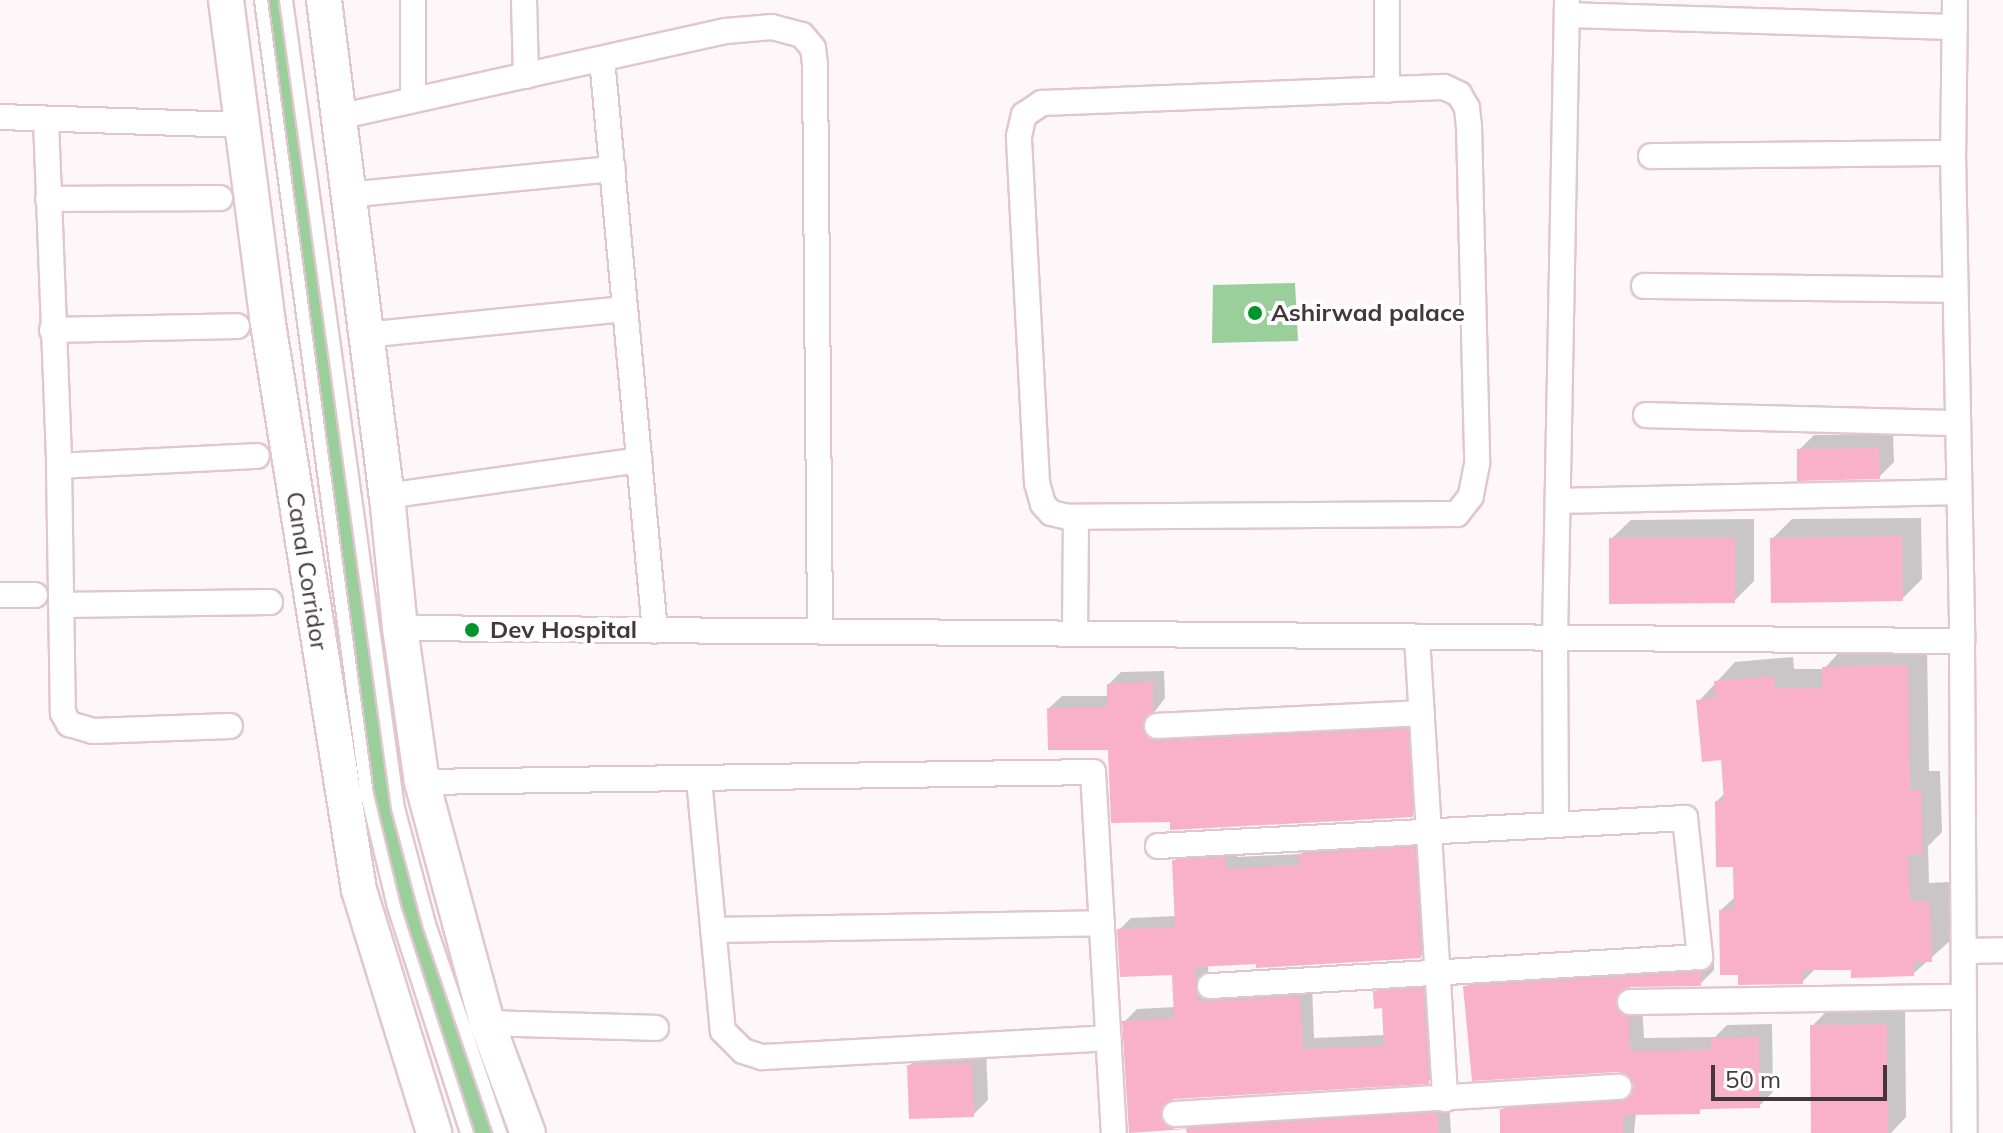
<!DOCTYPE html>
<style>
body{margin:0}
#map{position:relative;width:2003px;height:1133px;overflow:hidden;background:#fdf7f9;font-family:Mulish,sans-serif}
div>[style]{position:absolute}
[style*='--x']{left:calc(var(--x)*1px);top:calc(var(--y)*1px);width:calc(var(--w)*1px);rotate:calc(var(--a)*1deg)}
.water>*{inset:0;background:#9acf9c}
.shadow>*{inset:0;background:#0003}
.canal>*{height:24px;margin:-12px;padding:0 12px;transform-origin:12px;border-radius:12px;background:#9acf9c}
.building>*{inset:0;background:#f9b0c9}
.roads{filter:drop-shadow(2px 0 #e2c6cf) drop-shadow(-2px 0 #e2c6cf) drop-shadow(0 2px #e2c6cf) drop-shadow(0 -2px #e2c6cf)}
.lane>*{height:12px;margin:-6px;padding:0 6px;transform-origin:6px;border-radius:6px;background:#fff}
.street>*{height:24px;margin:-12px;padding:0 12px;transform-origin:12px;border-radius:12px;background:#fff}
.secondary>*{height:34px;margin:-17px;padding:0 17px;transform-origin:17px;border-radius:17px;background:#fff}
.dots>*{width:22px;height:22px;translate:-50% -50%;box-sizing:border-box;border:4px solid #fff;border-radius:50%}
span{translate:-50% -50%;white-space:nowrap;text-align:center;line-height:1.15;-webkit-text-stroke:8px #fff;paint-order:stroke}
.poi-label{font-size:24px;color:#43373b;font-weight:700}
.left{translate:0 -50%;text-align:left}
.street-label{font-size:24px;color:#43373b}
.scale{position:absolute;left:1711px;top:1065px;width:176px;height:36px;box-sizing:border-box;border:4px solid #43373b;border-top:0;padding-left:10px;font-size:24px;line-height:28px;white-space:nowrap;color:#43373b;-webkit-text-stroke:6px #fff;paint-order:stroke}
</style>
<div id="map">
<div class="water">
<i style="clip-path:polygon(1295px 283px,1298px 341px,1212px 343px,1213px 285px)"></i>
</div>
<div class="shadow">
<i style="clip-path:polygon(1893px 434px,1894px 462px,1879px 477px,1799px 450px,1814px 435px)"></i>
<i style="clip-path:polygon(1921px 518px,1922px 579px,1902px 599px,1772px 539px,1792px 519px)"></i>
<i style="clip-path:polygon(1754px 519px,1754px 581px,1734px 601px,1611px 539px,1631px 520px)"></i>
<i style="clip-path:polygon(1927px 646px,1929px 771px,1940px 771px,1942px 832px,1928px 846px,1929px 883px,1949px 882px,1951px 940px,1913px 974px,1816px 968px,1802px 982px,1721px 910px,1736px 896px,1735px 865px,1717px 801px,1726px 792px,1722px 758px,1699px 701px,1735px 662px,1793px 657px,1794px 669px,1824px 669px,1843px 648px)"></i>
<i style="clip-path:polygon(1164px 671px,1165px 698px,1153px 714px,1162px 727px,1419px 717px,1424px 803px,1412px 815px,1172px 820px,1110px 748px,1049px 708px,1062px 696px,1109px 696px,1109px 684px,1121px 672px)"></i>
<i style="clip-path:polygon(1426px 836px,1433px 944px,1421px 956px,1208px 964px,1209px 991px,1312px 984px,1314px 1038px,1385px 1035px,1384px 1006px,1375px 992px,1387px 980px,1435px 977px,1440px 1069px,1428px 1082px,1173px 1097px,1174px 1111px,1449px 1102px,1451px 1133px,1189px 1133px,1188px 1127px,1131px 1130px,1125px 1021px,1137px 1009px,1176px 1007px,1174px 973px,1119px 930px,1131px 918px,1176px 916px,1174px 861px,1186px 849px,1237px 846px,1237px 857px,1301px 854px,1313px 842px)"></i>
<i style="clip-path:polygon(1714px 959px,1714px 970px,1700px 984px,1630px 985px,1630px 995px,1642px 1003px,1644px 1038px,1715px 1037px,1727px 1025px,1772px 1024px,1773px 1092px,1759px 1106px,1636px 1113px,1634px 1133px,1502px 1133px,1502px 1110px,1516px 1096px,1634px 1089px,1634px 1078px,1466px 987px,1480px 973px)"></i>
<i style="clip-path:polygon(1905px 1005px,1906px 1117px,1891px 1133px,1813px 1133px,1812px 1026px,1832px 1006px)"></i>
<i style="clip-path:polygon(986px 1049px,988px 1100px,973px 1115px,909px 1066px,924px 1051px)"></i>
</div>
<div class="canal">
<i style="--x:277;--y:0;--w:834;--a:82.76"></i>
<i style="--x:382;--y:827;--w:322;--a:72.1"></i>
</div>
<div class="building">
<i style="clip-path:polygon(1879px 448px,1880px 479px,1797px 481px,1797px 449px)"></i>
<i style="clip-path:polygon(1902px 536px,1903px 601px,1771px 603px,1770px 538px)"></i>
<i style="clip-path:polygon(1609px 538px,1735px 538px,1735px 603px,1609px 604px)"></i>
<i style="clip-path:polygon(1908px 665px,1910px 790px,1921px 790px,1923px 854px,1908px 854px,1910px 901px,1930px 901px,1932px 962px,1914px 962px,1914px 976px,1851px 978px,1851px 970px,1802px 970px,1803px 984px,1738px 985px,1738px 975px,1720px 975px,1719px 910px,1734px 909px,1733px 867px,1716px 867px,1715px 801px,1724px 801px,1721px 760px,1702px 762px,1696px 700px,1715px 698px,1714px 681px,1774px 676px,1775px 688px,1822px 688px,1822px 667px)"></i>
<i style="clip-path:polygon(1153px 682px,1153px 712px,1144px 718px,1142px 728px,1150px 739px,1157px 741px,1408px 729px,1413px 817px,1170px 830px,1170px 822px,1111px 823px,1108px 750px,1048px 750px,1047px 708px,1107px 707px,1107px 684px)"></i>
<i style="clip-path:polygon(1415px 847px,1421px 958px,1256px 968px,1256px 964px,1196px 967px,1195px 986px,1198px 1002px,1300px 996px,1303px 1049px,1384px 1046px,1382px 1008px,1374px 1009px,1373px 991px,1423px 988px,1429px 1084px,1174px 1099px,1162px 1107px,1160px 1116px,1168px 1127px,1176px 1129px,1437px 1113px,1439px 1133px,1187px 1133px,1186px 1129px,1129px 1133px,1122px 1021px,1174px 1018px,1172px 975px,1120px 977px,1117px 929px,1175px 927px,1172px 860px,1225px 857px,1226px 869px,1299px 865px,1298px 854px)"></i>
<i style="clip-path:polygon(1701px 972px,1701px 986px,1630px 987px,1617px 994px,1617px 1009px,1629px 1017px,1630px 1051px,1711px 1050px,1711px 1038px,1759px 1037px,1760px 1108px,1700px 1109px,1700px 1114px,1623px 1115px,1623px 1133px,1500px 1133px,1500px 1109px,1620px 1102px,1632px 1094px,1634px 1085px,1626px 1074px,1618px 1072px,1472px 1081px,1463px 986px)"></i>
<i style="clip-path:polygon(1887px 1024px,1888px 1133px,1811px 1133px,1810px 1025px)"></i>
<i style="clip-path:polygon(972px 1063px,974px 1117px,909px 1119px,907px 1065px)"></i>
</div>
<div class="roads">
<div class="lane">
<i style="--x:261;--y:0;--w:802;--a:82.41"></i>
<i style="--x:367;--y:795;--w:115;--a:76.4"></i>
<i style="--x:394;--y:907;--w:237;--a:72.1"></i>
<i style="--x:286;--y:0;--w:816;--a:82.11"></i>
<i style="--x:398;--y:808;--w:120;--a:75"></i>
<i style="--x:429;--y:924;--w:221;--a:71.2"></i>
</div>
<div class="street">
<i style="--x:524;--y:0;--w:76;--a:88.5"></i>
<i style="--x:1955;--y:0;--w:153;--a:90.7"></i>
<i style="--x:1953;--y:153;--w:488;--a:88.9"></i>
<i style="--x:1962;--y:641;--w:492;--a:89.7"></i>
<i style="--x:1568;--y:15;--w:387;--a:1.8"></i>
<i style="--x:602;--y:59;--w:574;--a:84.71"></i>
<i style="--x:1444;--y:87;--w:17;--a:25"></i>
<i style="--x:1459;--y:94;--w:16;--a:60"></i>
<i style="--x:1467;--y:108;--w:18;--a:84"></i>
<i style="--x:1469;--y:126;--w:338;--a:88.6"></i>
<i style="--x:1477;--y:464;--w:33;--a:101"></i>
<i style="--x:1471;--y:496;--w:23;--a:128"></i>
<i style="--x:1457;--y:514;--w:389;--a:179.6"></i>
<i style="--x:1068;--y:517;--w:17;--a:-167"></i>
<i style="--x:1051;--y:513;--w:12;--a:-132"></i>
<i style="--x:1043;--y:504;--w:22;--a:-106"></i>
<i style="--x:1037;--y:483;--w:347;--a:-93"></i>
<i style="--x:1019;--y:136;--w:22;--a:-77"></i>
<i style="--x:1024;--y:115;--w:22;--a:-34"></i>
<i style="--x:1042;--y:103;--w:402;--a:-2.3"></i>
<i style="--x:1387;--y:90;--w:90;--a:-90"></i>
<i style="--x:413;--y:100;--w:100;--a:-90"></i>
<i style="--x:0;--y:117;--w:239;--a:1.9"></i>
<i style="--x:338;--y:117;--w:397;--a:-12.5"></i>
<i style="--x:726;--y:31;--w:46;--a:-5"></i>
<i style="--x:772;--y:27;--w:31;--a:15"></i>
<i style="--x:802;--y:35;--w:17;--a:50"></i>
<i style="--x:813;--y:48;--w:17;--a:83"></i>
<i style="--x:815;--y:65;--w:566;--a:89.49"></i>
<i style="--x:46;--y:120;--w:346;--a:87.8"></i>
<i style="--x:59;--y:466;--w:247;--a:89.1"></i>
<i style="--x:63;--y:713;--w:13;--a:61"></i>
<i style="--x:69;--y:724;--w:25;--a:16"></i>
<i style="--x:93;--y:731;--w:137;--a:-2.1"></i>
<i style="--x:1651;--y:156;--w:302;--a:-0.6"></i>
<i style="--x:347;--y:195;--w:267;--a:-5.6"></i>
<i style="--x:48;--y:199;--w:172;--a:-0.3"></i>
<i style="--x:1644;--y:286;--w:311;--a:0.7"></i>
<i style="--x:52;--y:330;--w:185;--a:-1.2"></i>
<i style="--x:364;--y:335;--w:262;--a:-5.7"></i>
<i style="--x:1646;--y:415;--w:312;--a:1.5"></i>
<i style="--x:59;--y:466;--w:198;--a:-2.9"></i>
<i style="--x:387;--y:496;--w:255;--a:-8.1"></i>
<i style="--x:1558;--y:501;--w:401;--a:-1.3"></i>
<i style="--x:0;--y:595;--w:35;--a:0"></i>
<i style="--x:61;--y:605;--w:209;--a:-0.8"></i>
<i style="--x:400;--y:628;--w:1562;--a:0.48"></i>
<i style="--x:1075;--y:633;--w:116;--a:-89.5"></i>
<i style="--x:1417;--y:637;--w:463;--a:86.5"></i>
<i style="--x:1157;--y:726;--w:265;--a:-2.8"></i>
<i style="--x:699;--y:779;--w:253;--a:84.6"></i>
<i style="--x:723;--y:1031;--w:28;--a:45"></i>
<i style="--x:743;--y:1051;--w:20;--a:18"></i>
<i style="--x:762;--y:1057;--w:347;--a:-3.1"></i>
<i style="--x:422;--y:782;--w:671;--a:-0.85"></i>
<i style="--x:1093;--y:772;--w:362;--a:86.7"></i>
<i style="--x:1556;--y:825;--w:187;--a:-90.3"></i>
<i style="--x:1555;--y:638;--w:638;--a:-88.92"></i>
<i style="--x:1158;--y:846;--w:528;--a:-3.04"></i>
<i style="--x:1685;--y:818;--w:140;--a:83.8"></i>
<i style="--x:1700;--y:957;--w:491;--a:176.6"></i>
<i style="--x:713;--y:930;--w:389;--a:-1"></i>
<i style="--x:1964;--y:951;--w:39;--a:-1"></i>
<i style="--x:1630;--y:1002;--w:334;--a:-0.9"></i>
<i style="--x:487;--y:1023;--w:169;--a:1.7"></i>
<i style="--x:1175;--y:1114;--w:445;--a:-3.5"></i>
</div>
<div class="secondary">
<i style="--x:226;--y:0;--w:320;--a:82.6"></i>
<i style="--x:267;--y:317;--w:580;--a:80.88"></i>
<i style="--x:359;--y:890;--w:254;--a:72.8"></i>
<i style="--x:324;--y:0;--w:500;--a:82.8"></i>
<i style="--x:387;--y:496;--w:133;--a:84.4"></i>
<i style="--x:400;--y:628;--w:156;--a:81.9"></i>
<i style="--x:422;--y:782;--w:250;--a:74.9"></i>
<i style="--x:487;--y:1023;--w:117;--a:69.6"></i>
</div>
</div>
<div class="dots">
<i style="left:1255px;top:313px;background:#00952c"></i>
<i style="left:472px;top:630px;background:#00952c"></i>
</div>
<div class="poi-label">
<span class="left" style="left:1271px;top:313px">Ashirwad palace</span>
<span class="left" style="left:490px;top:630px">Dev Hospital</span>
</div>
<div class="street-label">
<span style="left:307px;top:571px;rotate:81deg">Canal Corridor</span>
</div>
<div class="scale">50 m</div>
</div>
